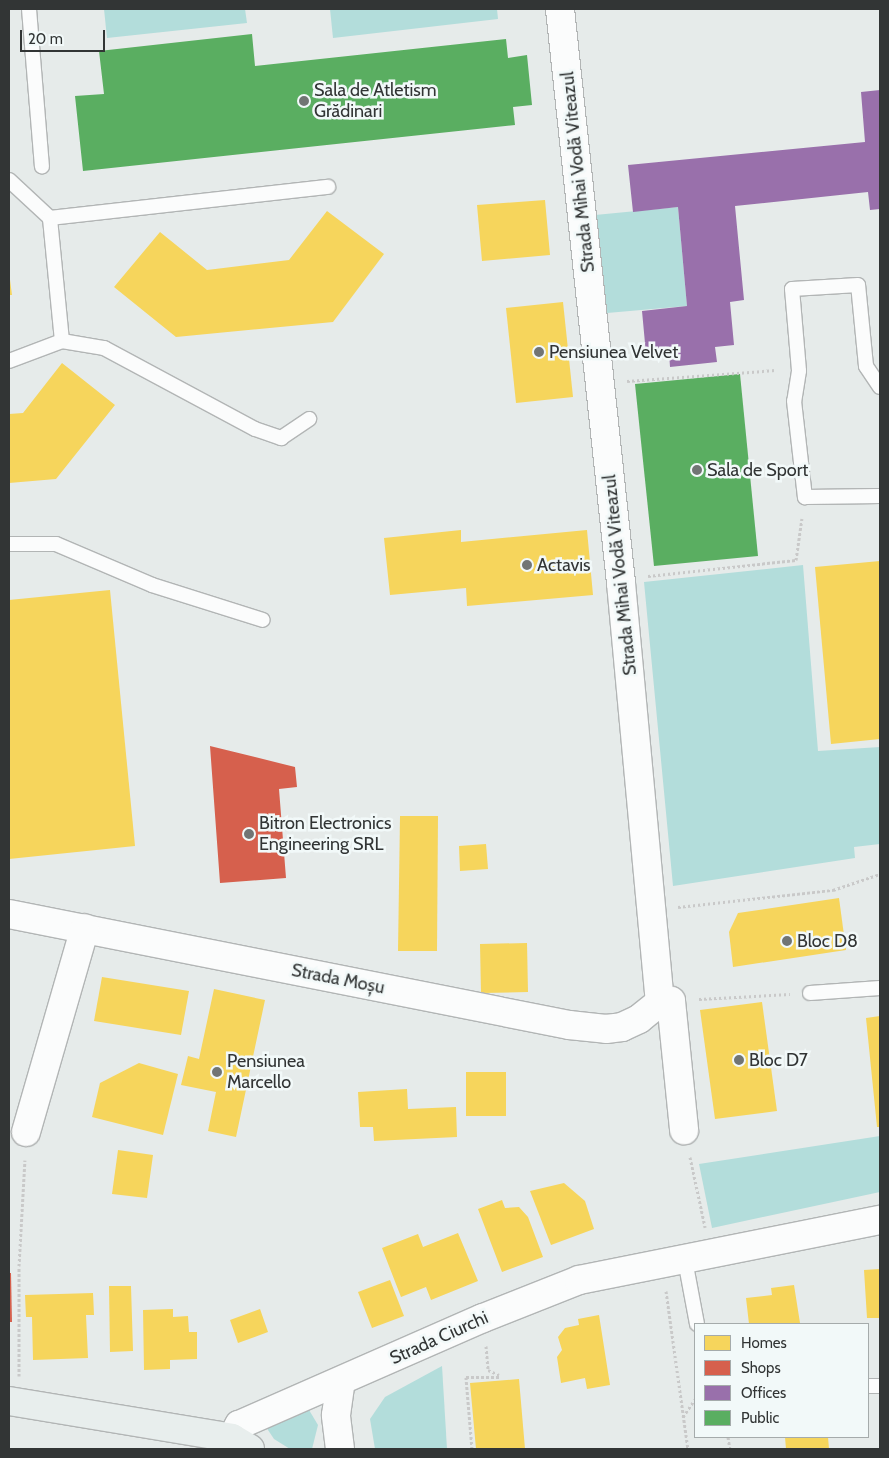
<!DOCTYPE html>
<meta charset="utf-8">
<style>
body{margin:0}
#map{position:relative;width:889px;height:1458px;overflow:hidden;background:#e6ebea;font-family:Cabin,sans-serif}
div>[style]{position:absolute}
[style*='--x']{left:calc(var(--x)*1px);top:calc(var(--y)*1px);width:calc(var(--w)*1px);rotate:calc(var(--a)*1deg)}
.green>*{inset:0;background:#b3dddb}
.homes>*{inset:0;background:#f6d55c}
.shops>*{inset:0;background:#d6604d}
.offices>*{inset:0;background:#9970ab}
.public>*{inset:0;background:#5aae61}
.path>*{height:3px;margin-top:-1.5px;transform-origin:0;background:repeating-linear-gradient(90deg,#c9c9c9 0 2.5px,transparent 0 5px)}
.roads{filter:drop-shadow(1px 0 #b2b5b5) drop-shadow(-1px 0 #b2b5b5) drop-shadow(0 1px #b2b5b5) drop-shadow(0 -1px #b2b5b5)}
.lane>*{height:14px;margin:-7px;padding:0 7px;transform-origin:7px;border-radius:7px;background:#fbfcfc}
.street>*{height:28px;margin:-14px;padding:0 14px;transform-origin:14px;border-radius:14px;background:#fbfcfc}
.secondary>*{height:28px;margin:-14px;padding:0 14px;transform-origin:14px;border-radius:14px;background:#e8eeed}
.dots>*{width:14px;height:14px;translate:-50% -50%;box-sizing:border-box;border:2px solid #f2f9f9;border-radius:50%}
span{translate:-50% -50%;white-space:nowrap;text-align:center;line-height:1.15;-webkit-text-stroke:5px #f2f9f9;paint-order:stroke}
.poi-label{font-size:18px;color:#323535}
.left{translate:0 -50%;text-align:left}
.street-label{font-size:18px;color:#323535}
.frame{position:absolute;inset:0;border:10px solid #323535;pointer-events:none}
.legend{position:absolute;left:694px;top:1323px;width:175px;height:115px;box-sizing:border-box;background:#f2f9f9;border:1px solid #a5abab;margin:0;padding:6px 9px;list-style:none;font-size:15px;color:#323535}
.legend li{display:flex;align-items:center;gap:10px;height:25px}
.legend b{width:25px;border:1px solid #a5abab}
.scale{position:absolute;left:20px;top:30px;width:85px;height:22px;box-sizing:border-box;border:2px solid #323535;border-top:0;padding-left:6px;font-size:15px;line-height:18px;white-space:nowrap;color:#323535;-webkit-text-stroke:4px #f2f9f9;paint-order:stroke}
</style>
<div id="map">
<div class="green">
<i style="clip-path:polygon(104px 9px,245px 9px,247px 23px,107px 38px)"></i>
<i style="clip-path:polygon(330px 9px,497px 9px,498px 19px,333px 38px)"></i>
<i style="clip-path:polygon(678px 207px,687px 306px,607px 313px,595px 215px)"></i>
<i style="clip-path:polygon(803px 565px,818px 751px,880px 747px,880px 844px,854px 847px,855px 858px,673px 886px,644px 582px)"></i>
<i style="clip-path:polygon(880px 1136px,880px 1192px,712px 1228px,699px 1164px)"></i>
<i style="clip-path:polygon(442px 1366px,447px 1449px,375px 1449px,370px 1419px,385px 1397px)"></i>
<i style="clip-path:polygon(309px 1410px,318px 1425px,312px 1449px,290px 1449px,274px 1439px,266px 1427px)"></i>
</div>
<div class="homes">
<i style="clip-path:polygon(545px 200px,550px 255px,482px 261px,477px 205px)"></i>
<i style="clip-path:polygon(327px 211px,384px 254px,333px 322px,176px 337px,114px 287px,160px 232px,207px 270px,289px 260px)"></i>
<i style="clip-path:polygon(9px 272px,12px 295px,9px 295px)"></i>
<i style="clip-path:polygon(563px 302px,573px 397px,516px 403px,506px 308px)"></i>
<i style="clip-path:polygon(62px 363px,115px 405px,56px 479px,9px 483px,9px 414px,23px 413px)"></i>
<i style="clip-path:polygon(461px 530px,461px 542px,587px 530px,593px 595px,467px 606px,466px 588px,390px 595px,384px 538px)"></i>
<i style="clip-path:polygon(880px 561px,880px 739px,831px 744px,815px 567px)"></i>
<i style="clip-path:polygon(110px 590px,135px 846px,9px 859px,9px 600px)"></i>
<i style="clip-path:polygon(400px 816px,438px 816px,437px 951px,398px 951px)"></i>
<i style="clip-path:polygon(486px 844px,488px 869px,460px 871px,459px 846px)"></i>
<i style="clip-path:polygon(839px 898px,846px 950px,733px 967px,729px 932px,738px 913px)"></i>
<i style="clip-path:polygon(527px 943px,528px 992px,481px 993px,480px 944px)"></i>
<i style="clip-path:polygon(102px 977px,189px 991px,181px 1035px,94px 1021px)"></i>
<i style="clip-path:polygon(214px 989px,265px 1000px,236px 1137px,208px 1131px,216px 1092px,181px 1085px,188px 1056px,199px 1059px)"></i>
<i style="clip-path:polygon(762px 1002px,777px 1111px,715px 1119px,700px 1010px)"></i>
<i style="clip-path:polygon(880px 1016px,880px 1127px,877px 1127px,866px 1018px)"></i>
<i style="clip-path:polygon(139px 1063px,178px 1074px,163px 1135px,92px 1117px,100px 1083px)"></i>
<i style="clip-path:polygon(466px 1072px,506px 1072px,506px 1116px,466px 1116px)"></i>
<i style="clip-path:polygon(407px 1089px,408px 1109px,456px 1107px,457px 1137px,374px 1141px,373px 1127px,360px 1127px,358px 1092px)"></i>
<i style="clip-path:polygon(118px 1150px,153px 1155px,147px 1198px,112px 1194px)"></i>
<i style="clip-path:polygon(564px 1183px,585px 1201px,594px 1229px,551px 1245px,530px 1191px)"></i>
<i style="clip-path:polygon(502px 1200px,505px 1208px,519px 1207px,528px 1217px,543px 1257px,502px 1272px,478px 1209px)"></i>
<i style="clip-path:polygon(458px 1233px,478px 1281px,431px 1300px,426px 1287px,401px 1297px,382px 1248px,418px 1234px,423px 1247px)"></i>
<i style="clip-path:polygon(880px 1269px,880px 1318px,867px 1318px,864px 1270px)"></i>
<i style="clip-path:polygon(390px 1280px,404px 1316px,372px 1328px,358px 1292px)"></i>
<i style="clip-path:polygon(794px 1285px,800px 1323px,749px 1324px,746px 1298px,772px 1295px,771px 1288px)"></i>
<i style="clip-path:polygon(109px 1286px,131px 1286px,133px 1351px,110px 1352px)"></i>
<i style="clip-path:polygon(93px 1293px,94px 1315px,86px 1315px,88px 1358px,33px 1360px,32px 1317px,26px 1317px,25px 1295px)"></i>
<i style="clip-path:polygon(173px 1309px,173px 1317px,188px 1316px,189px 1332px,197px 1332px,197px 1359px,170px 1360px,170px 1369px,144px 1370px,143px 1310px)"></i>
<i style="clip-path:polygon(260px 1309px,268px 1332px,238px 1343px,230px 1320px)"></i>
<i style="clip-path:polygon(599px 1315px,610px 1385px,587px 1389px,585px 1378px,561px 1383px,557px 1357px,562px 1350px,558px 1337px,565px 1328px,579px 1325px,578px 1319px)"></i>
<i style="clip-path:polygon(519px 1379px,525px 1449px,476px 1449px,470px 1383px)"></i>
<i style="clip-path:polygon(785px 1437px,828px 1437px,829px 1449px,786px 1449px)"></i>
</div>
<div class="shops">
<i style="clip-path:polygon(210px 746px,295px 767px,297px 787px,279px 789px,286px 878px,220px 883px)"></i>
<i style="clip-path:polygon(9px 1273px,11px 1273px,12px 1322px,9px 1322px)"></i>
</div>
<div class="offices">
<i style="clip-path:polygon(880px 90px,880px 209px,870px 210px,868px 192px,735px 206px,744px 300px,730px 302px,734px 345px,715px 347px,717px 362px,670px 367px,669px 352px,646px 354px,642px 311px,687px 306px,678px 207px,633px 212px,628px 165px,865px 142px,861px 92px)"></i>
</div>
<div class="public">
<i style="clip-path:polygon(252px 34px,255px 66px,506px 39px,508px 58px,527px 55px,532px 105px,513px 107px,515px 125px,83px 171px,75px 96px,104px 94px,99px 51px)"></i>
<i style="clip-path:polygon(740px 374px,758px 556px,654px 566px,635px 384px)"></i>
</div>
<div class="path">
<i style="--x:627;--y:381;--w:149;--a:-4.2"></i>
<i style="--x:648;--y:576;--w:149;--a:-6.2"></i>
<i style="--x:796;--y:560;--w:42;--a:-81.9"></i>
<i style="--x:678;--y:907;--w:156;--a:-6.3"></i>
<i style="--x:833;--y:890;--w:50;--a:-18.8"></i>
<i style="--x:699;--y:999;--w:91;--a:-3.1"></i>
<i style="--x:690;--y:1157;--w:72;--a:77.9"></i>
<i style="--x:666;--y:1291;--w:160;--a:82.1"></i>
<i style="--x:486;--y:1346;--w:24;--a:85"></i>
<i style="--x:488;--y:1370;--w:12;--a:24"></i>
<i style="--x:19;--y:1376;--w:110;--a:-90"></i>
<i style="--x:19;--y:1266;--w:106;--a:-86.8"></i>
<i style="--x:683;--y:1417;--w:22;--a:-56"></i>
<i style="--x:728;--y:1437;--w:12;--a:81"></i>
<i style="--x:472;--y:1449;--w:72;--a:-94.8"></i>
<i style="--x:466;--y:1377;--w:35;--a:0"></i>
</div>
<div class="roads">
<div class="lane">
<i style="--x:29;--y:9;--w:158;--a:85.3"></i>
<i style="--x:9;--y:180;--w:56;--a:42.8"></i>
<i style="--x:62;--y:341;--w:124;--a:-95.6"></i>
<i style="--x:50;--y:218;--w:280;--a:-6.4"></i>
<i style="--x:9;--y:361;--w:57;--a:-20.7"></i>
<i style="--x:62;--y:341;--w:43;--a:9.5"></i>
<i style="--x:104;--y:348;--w:171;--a:28.2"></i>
<i style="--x:255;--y:429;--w:28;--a:19"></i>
<i style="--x:281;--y:438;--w:34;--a:-34"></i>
<i style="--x:880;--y:387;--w:25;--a:-124"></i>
<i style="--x:866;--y:366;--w:81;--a:-95.6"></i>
<i style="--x:858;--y:285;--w:66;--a:176.5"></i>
<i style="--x:792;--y:289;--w:82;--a:85.1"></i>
<i style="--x:799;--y:371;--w:30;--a:99"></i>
<i style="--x:794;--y:401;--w:97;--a:83.5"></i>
<i style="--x:805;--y:497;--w:75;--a:-0.8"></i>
<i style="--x:9;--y:544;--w:47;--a:0"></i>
<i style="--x:56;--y:544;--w:104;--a:23.1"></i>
<i style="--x:152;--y:585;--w:116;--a:17.5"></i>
<i style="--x:810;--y:993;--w:70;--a:-4.1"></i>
<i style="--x:685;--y:1260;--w:65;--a:79.4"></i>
<i style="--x:868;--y:1386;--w:12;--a:0"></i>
</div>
<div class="street">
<i style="--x:560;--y:9;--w:577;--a:83.93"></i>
<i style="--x:621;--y:583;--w:421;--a:84.7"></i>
<i style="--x:660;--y:1002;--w:11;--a:-5"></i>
<i style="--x:671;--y:1001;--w:130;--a:84.2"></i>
<i style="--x:9;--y:914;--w:571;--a:11.21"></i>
<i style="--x:569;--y:1025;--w:37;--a:6"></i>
<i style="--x:606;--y:1029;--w:16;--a:-7"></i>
<i style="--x:622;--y:1027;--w:19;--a:-25"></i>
<i style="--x:639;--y:1019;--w:27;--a:-39"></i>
<i style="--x:26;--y:1132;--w:212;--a:-73.9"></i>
<i style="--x:232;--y:1438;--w:15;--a:-62"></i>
<i style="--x:239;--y:1425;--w:266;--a:-23.7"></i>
<i style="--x:483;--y:1318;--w:103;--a:-21.6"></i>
<i style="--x:579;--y:1280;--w:307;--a:-11.3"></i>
<i style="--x:340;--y:1449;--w:34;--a:-97"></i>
<i style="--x:336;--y:1415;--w:34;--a:-82"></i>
</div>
<div class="secondary">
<i style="--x:9;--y:1401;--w:226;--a:9.4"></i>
<i style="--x:232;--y:1438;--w:21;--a:31"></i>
</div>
</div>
<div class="dots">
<i style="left:304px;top:101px;background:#717574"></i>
<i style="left:539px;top:352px;background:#717574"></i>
<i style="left:697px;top:470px;background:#717574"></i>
<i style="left:527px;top:565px;background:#717574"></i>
<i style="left:249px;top:834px;background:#717574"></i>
<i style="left:787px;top:941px;background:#717574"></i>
<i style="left:739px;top:1060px;background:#717574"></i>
<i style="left:217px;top:1072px;background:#717574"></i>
</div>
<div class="poi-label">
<span class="left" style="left:314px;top:101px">Sala de Atletism<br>Grădinari</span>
<span class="left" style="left:549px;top:352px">Pensiunea Velvet</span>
<span class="left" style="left:707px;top:470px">Sala de Sport</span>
<span class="left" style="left:537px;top:565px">Actavis</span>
<span class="left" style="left:259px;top:834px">Bitron Electronics<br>Engineering SRL</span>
<span class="left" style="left:797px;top:941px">Bloc D8</span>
<span class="left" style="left:749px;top:1060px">Bloc D7</span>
<span class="left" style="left:227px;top:1072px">Pensiunea<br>Marcello</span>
</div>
<div class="street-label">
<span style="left:578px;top:172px;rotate:-96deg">Strada Mihai Vodă Viteazul</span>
<span style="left:620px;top:575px;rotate:-96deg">Strada Mihai Vodă Viteazul</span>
<span style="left:338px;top:979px;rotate:11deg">Strada Moșu</span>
<span style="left:439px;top:1338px;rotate:-24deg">Strada Ciurchi</span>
</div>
<div class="frame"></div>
<ul class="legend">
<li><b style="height:14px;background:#f6d55c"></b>Homes</li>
<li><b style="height:14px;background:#d6604d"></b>Shops</li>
<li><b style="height:14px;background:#9970ab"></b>Offices</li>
<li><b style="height:14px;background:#5aae61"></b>Public</li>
</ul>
<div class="scale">20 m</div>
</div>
